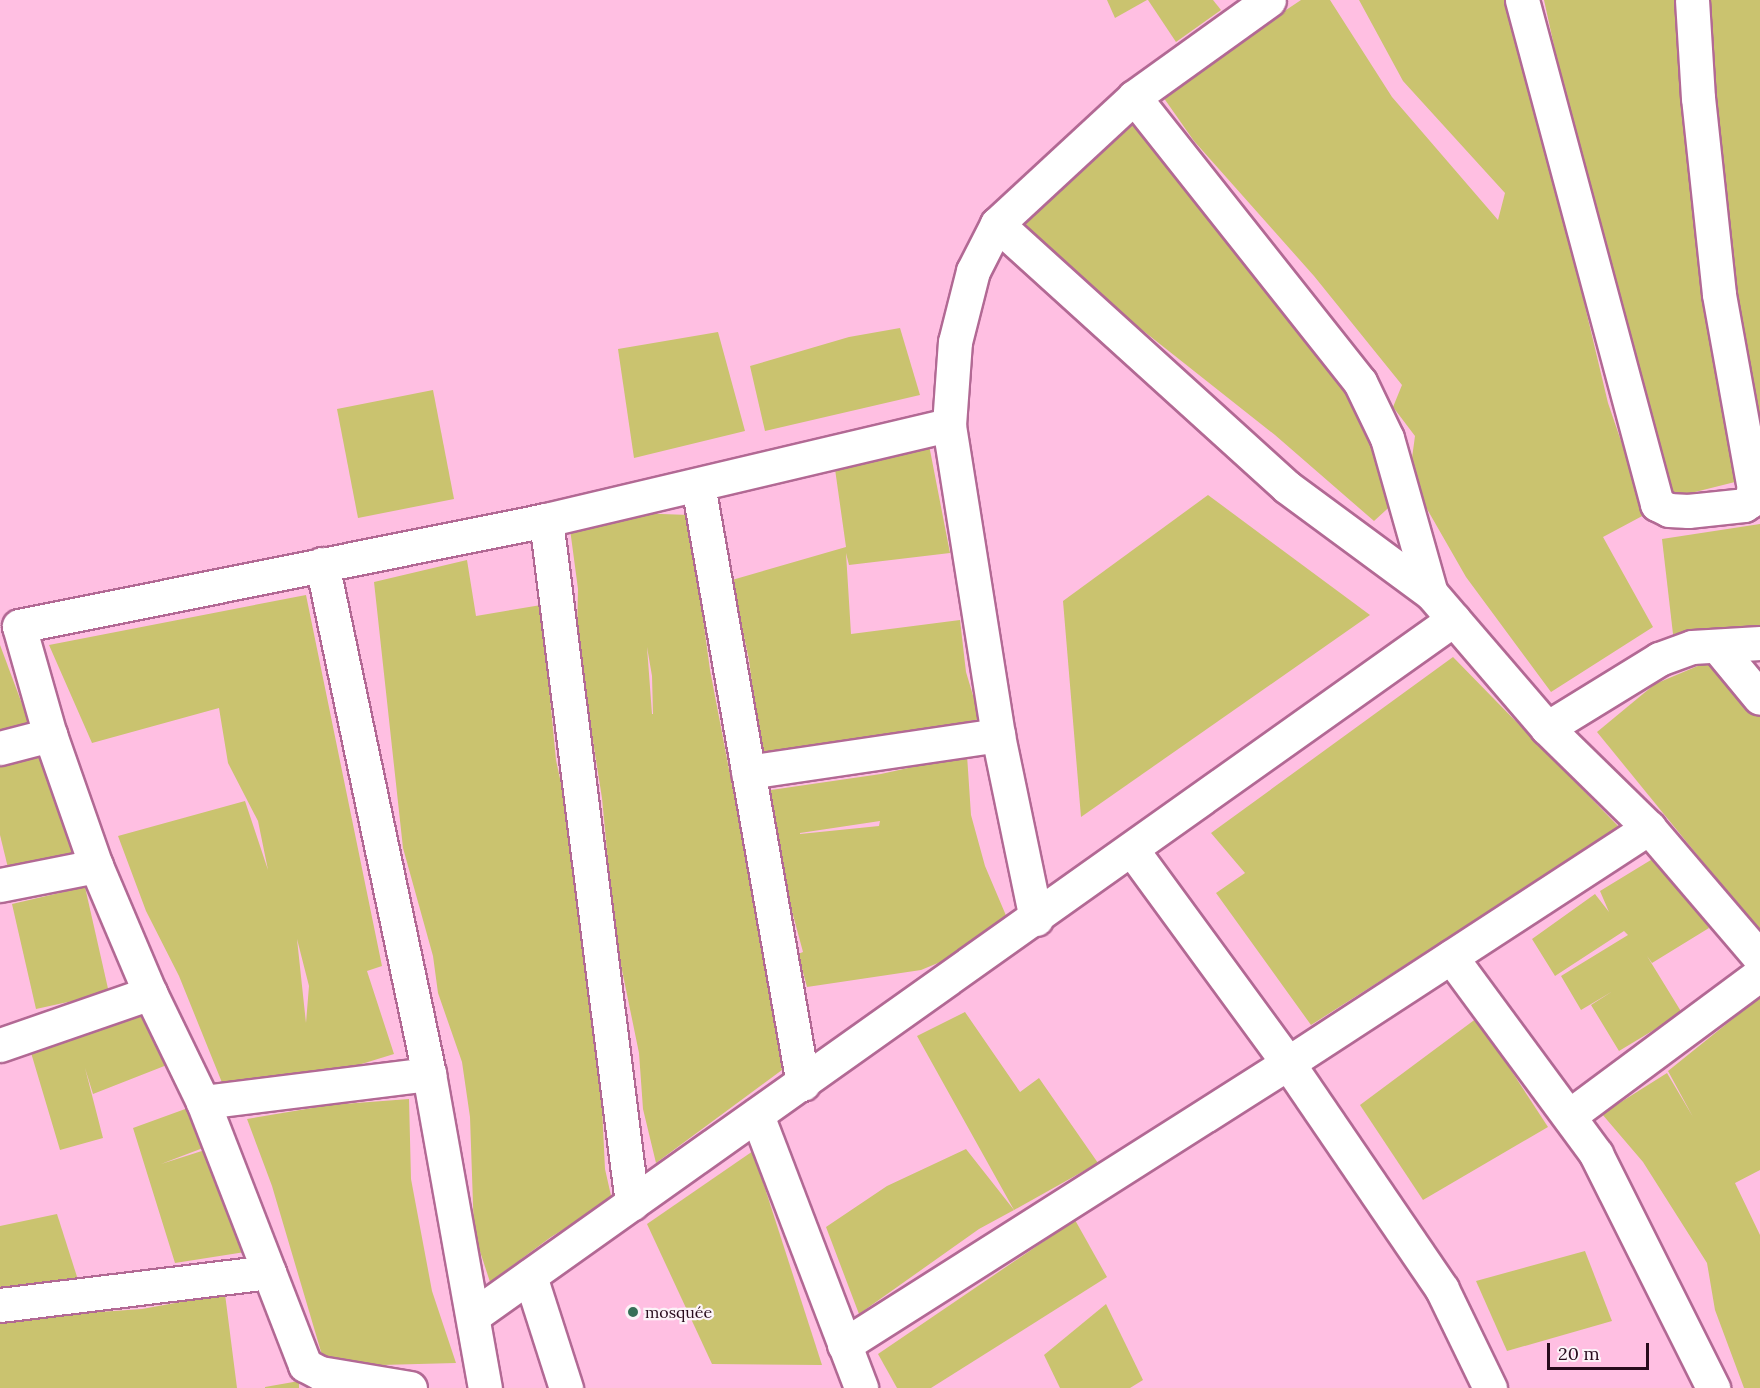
<!DOCTYPE html>
<meta charset="utf-8">
<style>
body{margin:0}
#map{position:relative;width:1760px;height:1388px;overflow:hidden;background:#ffbfe2;font-family:Lora,serif}
div>[style]{position:absolute}
[style*='--x']{left:calc(var(--x)*1px);top:calc(var(--y)*1px);width:calc(var(--w)*1px);rotate:calc(var(--a)*1deg)}
.building>*{inset:0;background:#cac36f}
.roads{filter:drop-shadow(2px 0 #b26994) drop-shadow(-2px 0 #b26994) drop-shadow(0 2px #b26994) drop-shadow(0 -2px #b26994)}
.street>*{height:33px;margin:-16.5px;padding:0 16.5px;transform-origin:16.5px;border-radius:16.5px;background:#fff}
.dots>*{width:16px;height:16px;translate:-50% -50%;box-sizing:border-box;border:3px solid #fcf3f8;border-radius:50%}
span{translate:-50% -50%;white-space:nowrap;text-align:center;line-height:1.15;-webkit-text-stroke:4.5px #fcf3f8;paint-order:stroke}
.poi-label{font-size:16px;color:#270b1c}
.left{translate:0 -50%;text-align:left}
.scale{position:absolute;left:1547px;top:1343px;width:102px;height:27px;box-sizing:border-box;border:3px solid #270b1c;border-top:0;padding-left:8px;font-size:18px;line-height:21px;white-space:nowrap;color:#270b1c;-webkit-text-stroke:4px #fcf3f8;paint-order:stroke}
</style>
<div id="map">
<div class="building">
<i style="clip-path:polygon(1107px 0,1147px 0,1115px 18px)"></i>
<i style="clip-path:polygon(1148px 0,1213px 0,1221px 10px,1176px 42px)"></i>
<i style="clip-path:polygon(1301px 0,1330px 0,1392px 97px,1498px 220px,1505px 193px,1403px 81px,1359px 0,1506px 0,1554px 176px,1608px 403px,1646px 514px,1603px 537px,1653px 627px,1551px 692px,1466px 577px,1419px 495px,1412px 458px,1415px 436px,1393px 407px,1402px 385px,1314px 276px,1194px 141px,1161px 94px)"></i>
<i style="clip-path:polygon(1544px 0,1679px 0,1735px 482px,1675px 497px,1650px 434px,1635px 351px,1609px 296px)"></i>
<i style="clip-path:polygon(1702px 0,1760px 0,1760px 448px,1717px 159px)"></i>
<i style="clip-path:polygon(1136px 112px,1368px 413px,1397px 500px,1374px 521px,1275px 435px,1074px 276px,1019px 217px)"></i>
<i style="clip-path:polygon(900px 328px,920px 395px,765px 431px,750px 366px,849px 337px)"></i>
<i style="clip-path:polygon(718px 332px,745px 431px,634px 458px,618px 349px)"></i>
<i style="clip-path:polygon(433px 390px,454px 499px,358px 518px,337px 409px)"></i>
<i style="clip-path:polygon(929px 445px,950px 553px,849px 565px,846px 553px,851px 634px,960px 620px,966px 672px,980px 719px,861px 742px,761px 755px,749px 660px,732px 580px,846px 547px,835px 469px)"></i>
<i style="clip-path:polygon(1208px 495px,1370px 615px,1081px 817px,1063px 601px)"></i>
<i style="clip-path:polygon(evenodd,634px 513px,689px 515px,710px 670px,775px 1010px,782px 1070px,656px 1163px,643px 1109px,639px 1053px,615px 936px,602px 798px,577px 640px,578px 589px,570px 529px,634px 513px,647px 647px,652px 676px,653px 714px,652px 714px,647px 647px)"></i>
<i style="clip-path:polygon(1760px 524px,1760px 627px,1673px 634px,1662px 539px)"></i>
<i style="clip-path:polygon(467px 560px,476px 616px,541px 605px,556px 760px,572px 835px,602px 1107px,605px 1169px,612px 1200px,551px 1237px,490px 1282px,474px 1233px,470px 1117px,462px 1062px,438px 993px,433px 956px,403px 848px,374px 582px)"></i>
<i style="clip-path:polygon(evenodd,306px 595px,382px 966px,367px 971px,394px 1054px,329px 1074px,223px 1085px,179px 976px,146px 911px,118px 836px,245px 801px,268px 870px,258px 821px,228px 763px,219px 708px,92px 743px,49px 645px,306px 595px,297px 939px,309px 986px,306px 1023px,297px 939px)"></i>
<i style="clip-path:polygon(0 645px,31px 728px,0 736px)"></i>
<i style="clip-path:polygon(1453px 657px,1620px 828px,1311px 1025px,1216px 893px,1245px 873px,1211px 833px)"></i>
<i style="clip-path:polygon(1712px 660px,1760px 710px,1760px 932px,1597px 732px,1655px 684px)"></i>
<i style="clip-path:polygon(43px 750px,74px 856px,9px 872px,0 835px,0 762px)"></i>
<i style="clip-path:polygon(evenodd,967px 755px,971px 815px,985px 866px,1013px 932px,921px 970px,807px 987px,798px 954px,803px 952px,772px 837px,771px 790px,881px 774px,967px 755px,880px 821px,879px 826px,800px 834px,800px 833px,880px 821px)"></i>
<i style="clip-path:polygon(1664px 852px,1709px 928px,1652px 963px,1647px 956px,1682px 1013px,1619px 1051px,1591px 1005px,1613px 991px,1581px 1010px,1561px 976px,1628px 935px,1624px 931px,1555px 976px,1532px 939px,1595px 894px,1609px 912px,1600px 891px)"></i>
<i style="clip-path:polygon(85px 887px,109px 993px,36px 1009px,12px 904px)"></i>
<i style="clip-path:polygon(1760px 997px,1760px 1170px,1735px 1183px,1760px 1235px,1760px 1388px,1744px 1388px,1715px 1310px,1707px 1263px,1643px 1162px,1602px 1114px,1667px 1073px,1693px 1117px,1668px 1071px)"></i>
<i style="clip-path:polygon(147px 1007px,172px 1063px,93px 1094px,85px 1068px,103px 1138px,60px 1150px,29px 1046px)"></i>
<i style="clip-path:polygon(965px 1012px,1020px 1092px,1039px 1078px,1098px 1163px,1014px 1210px,917px 1036px)"></i>
<i style="clip-path:polygon(1477px 1018px,1548px 1127px,1423px 1200px,1360px 1105px)"></i>
<i style="clip-path:polygon(409px 1099px,411px 1179px,432px 1291px,456px 1363px,381px 1365px,322px 1355px,272px 1186px,247px 1119px,330px 1105px)"></i>
<i style="clip-path:polygon(188px 1108px,203px 1148px,161px 1164px,205px 1150px,245px 1252px,175px 1263px,133px 1128px)"></i>
<i style="clip-path:polygon(966px 1149px,1014px 1210px,979px 1229px,859px 1314px,826px 1227px,887px 1186px)"></i>
<i style="clip-path:polygon(753px 1151px,822px 1365px,712px 1364px,647px 1224px)"></i>
<i style="clip-path:polygon(57px 1214px,79px 1283px,0 1296px,0 1226px)"></i>
<i style="clip-path:polygon(1075px 1220px,1107px 1277px,931px 1388px,897px 1388px,878px 1354px)"></i>
<i style="clip-path:polygon(1585px 1251px,1612px 1321px,1507px 1351px,1476px 1281px)"></i>
<i style="clip-path:polygon(225px 1294px,237px 1388px,0 1388px,0 1319px,142px 1309px)"></i>
<i style="clip-path:polygon(1106px 1304px,1143px 1380px,1130px 1388px,1060px 1388px,1044px 1355px)"></i>
<i style="clip-path:polygon(299px 1381px,299px 1388px,265px 1388px,265px 1387px)"></i>
</div>
<div class="roads">
<div class="street">
<i style="--x:1522;--y:0;--w:522;--a:75"></i>
<i style="--x:1657;--y:504;--w:13;--a:27"></i>
<i style="--x:1669;--y:510;--w:19;--a:3"></i>
<i style="--x:1688;--y:511;--w:56;--a:-6.1"></i>
<i style="--x:1744;--y:505;--w:7;--a:-34"></i>
<i style="--x:1750;--y:501;--w:13;--a:-72"></i>
<i style="--x:1754;--y:489;--w:198;--a:-100.2"></i>
<i style="--x:1719;--y:294;--w:197;--a:-96.1"></i>
<i style="--x:1698;--y:98;--w:98;--a:-93.5"></i>
<i style="--x:1134;--y:97;--w:364;--a:51.6"></i>
<i style="--x:1360;--y:382;--w:62;--a:64.3"></i>
<i style="--x:1387;--y:438;--w:161;--a:74.2"></i>
<i style="--x:997;--y:224;--w:391;--a:42.2"></i>
<i style="--x:1287;--y:487;--w:179;--a:36.4"></i>
<i style="--x:1431;--y:593;--w:178;--a:49.3"></i>
<i style="--x:1547;--y:728;--w:143;--a:44.4"></i>
<i style="--x:1649;--y:828;--w:171;--a:49.5"></i>
<i style="--x:698;--y:485;--w:608;--a:80.06"></i>
<i style="--x:546;--y:520;--w:689;--a:82.83"></i>
<i style="--x:322;--y:564;--w:521;--a:78.15"></i>
<i style="--x:429;--y:1074;--w:319;--a:79.9"></i>
<i style="--x:1717;--y:646;--w:67;--a:50.4"></i>
<i style="--x:1547;--y:728;--w:132;--a:-31.6"></i>
<i style="--x:1659;--y:659;--w:35;--a:-20"></i>
<i style="--x:1692;--y:647;--w:68;--a:-3.4"></i>
<i style="--x:0;--y:748;--w:52;--a:-14.6"></i>
<i style="--x:748;--y:772;--w:253;--a:-8.4"></i>
<i style="--x:0;--y:885;--w:98;--a:-11.2"></i>
<i style="--x:1036;--y:919;--w:188;--a:-101.7"></i>
<i style="--x:998;--y:735;--w:314;--a:-99"></i>
<i style="--x:949;--y:425;--w:83;--a:-85.9"></i>
<i style="--x:955;--y:342;--w:73;--a:-75.8"></i>
<i style="--x:973;--y:271;--w:53;--a:-62.9"></i>
<i style="--x:997;--y:224;--w:187;--a:-42.8"></i>
<i style="--x:1134;--y:97;--w:166;--a:-35.7"></i>
<i style="--x:1451;--y:957;--w:245;--a:53.6"></i>
<i style="--x:1596;--y:1154;--w:262;--a:63.4"></i>
<i style="--x:0;--y:1045;--w:159;--a:-19.1"></i>
<i style="--x:203;--y:1102;--w:228;--a:-7.1"></i>
<i style="--x:757;--y:1115;--w:292;--a:69.1"></i>
<i style="--x:1569;--y:1116;--w:238;--a:-36.6"></i>
<i style="--x:530;--y:1276;--w:118;--a:72.2"></i>
<i style="--x:0;--y:1305;--w:271;--a:-7"></i>
<i style="--x:473;--y:1316;--w:1203;--a:-35.39"></i>
<i style="--x:844;--y:1345;--w:526;--a:-32.42"></i>
<i style="--x:1288;--y:1063;--w:264;--a:-126.2"></i>
<i style="--x:410;--y:1388;--w:91;--a:-170.5"></i>
<i style="--x:320;--y:1373;--w:17;--a:-152"></i>
<i style="--x:305;--y:1365;--w:282;--a:-111.2"></i>
<i style="--x:203;--y:1102;--w:121;--a:-115.9"></i>
<i style="--x:150;--y:993;--w:138;--a:-113"></i>
<i style="--x:96;--y:866;--w:139;--a:-109.3"></i>
<i style="--x:50;--y:735;--w:113;--a:-105.9"></i>
<i style="--x:19;--y:626;--w:538;--a:-11.37"></i>
<i style="--x:546;--y:520;--w:414;--a:-13.3"></i>
<i style="--x:1490;--y:1388;--w:110;--a:-115.9"></i>
<i style="--x:1442;--y:1289;--w:273;--a:-124.3"></i>
<i style="--x:1288;--y:1063;--w:431;--a:-33.1"></i>
</div>
</div>
<div class="dots">
<i style="left:633px;top:1312px;background:#366f57"></i>
</div>
<div class="poi-label">
<span class="left" style="left:645px;top:1312px">mosquée</span>
</div>
<div class="scale">20 m</div>
</div>
